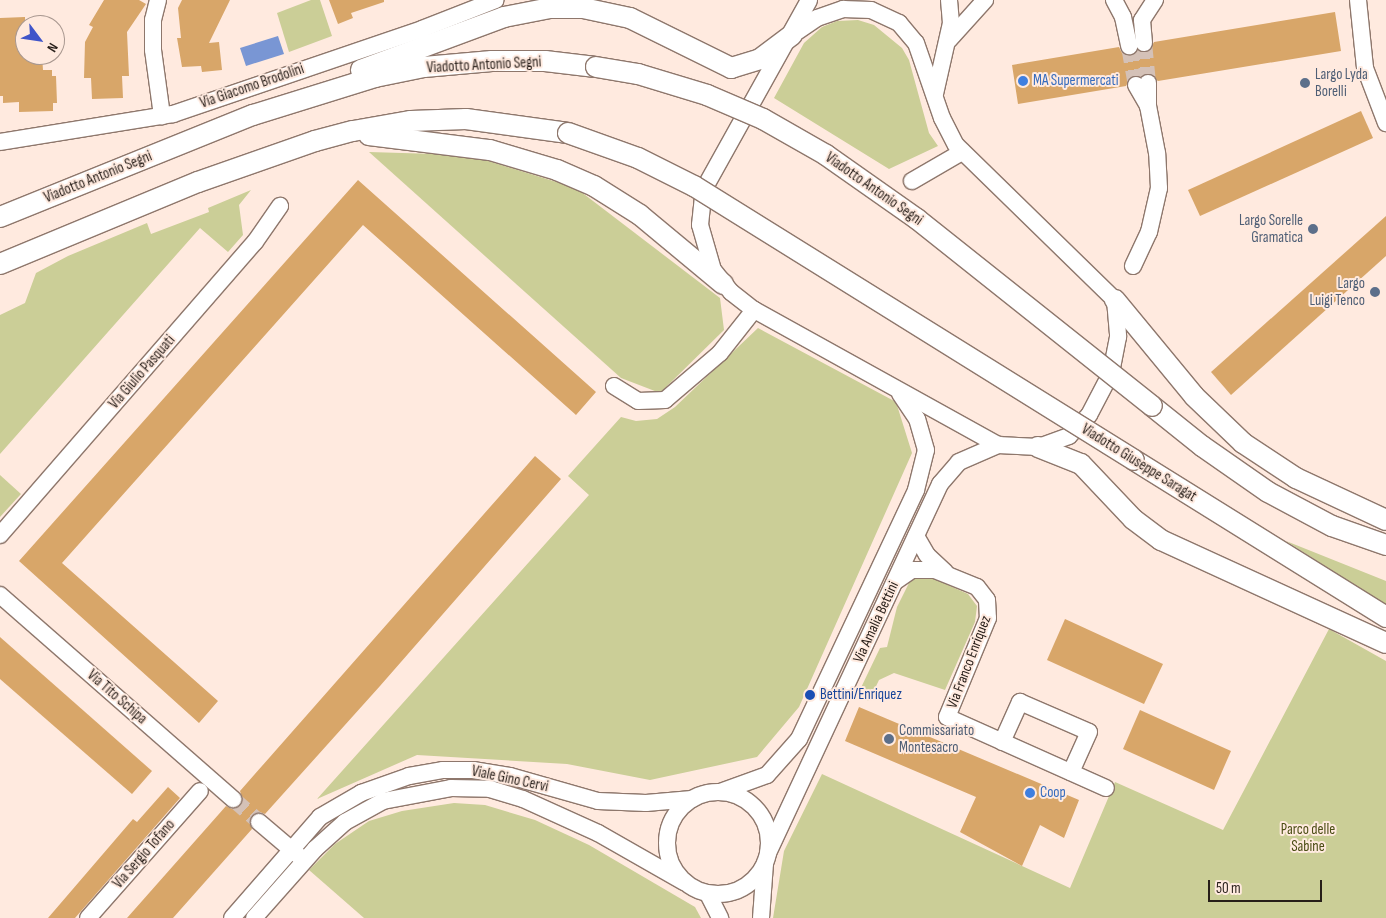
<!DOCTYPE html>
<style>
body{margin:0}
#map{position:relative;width:1386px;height:918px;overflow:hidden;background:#ffeadf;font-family:"Sofia Sans Condensed",sans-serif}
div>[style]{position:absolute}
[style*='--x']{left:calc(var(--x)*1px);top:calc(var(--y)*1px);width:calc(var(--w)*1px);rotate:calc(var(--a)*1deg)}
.green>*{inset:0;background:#cbce97}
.water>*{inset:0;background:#7996d4}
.building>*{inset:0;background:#d8a669}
.minor-tunnel>*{height:16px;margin-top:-8px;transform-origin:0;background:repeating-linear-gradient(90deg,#d4c1b7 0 16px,transparent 0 24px)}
.roads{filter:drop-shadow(1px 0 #8e776c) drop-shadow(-1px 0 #8e776c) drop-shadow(0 1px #8e776c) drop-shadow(0 -1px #8e776c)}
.minor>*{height:16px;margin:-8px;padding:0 8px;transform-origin:8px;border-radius:8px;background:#fff}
.minor>.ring{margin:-8px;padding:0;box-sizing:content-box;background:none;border:16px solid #fff;border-radius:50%}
.major>*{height:20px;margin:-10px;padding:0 10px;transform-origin:10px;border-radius:10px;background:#fff}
.bridges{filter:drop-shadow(1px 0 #8e776c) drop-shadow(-1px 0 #8e776c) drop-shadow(0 1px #8e776c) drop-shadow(0 -1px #8e776c)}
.major-bridge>*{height:20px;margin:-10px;padding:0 10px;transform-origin:10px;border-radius:10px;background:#fff}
.dots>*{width:14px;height:14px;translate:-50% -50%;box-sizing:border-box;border:2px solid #ffeadf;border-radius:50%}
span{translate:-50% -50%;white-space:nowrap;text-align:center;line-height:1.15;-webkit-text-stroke:4px #ffeadf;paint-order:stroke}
.street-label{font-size:15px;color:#271e19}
.service-label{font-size:15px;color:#4e5e75}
.left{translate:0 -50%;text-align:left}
.right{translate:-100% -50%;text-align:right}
.shop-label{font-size:15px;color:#366cbe}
.transit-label{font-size:15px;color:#164399}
.park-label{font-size:15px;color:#4b4d14}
.north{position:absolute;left:15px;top:15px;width:50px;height:50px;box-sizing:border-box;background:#ffeadf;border:1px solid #a99890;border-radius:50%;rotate:121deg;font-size:14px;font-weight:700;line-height:20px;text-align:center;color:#271e19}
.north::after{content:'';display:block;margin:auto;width:18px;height:22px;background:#4055c9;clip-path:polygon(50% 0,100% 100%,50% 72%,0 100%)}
.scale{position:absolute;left:1208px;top:880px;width:114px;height:22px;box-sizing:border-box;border:2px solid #271e19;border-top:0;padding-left:6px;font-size:15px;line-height:18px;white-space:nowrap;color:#271e19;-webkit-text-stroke:4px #ffeadf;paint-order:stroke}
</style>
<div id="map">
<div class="green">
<i style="clip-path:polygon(311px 0,320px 0,332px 36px,289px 52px,277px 13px)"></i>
<i style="clip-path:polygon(858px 20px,874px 25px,902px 48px,909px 60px,929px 133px,938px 146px,889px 169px,774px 98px,804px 43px,822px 27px,837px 21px)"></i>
<i style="clip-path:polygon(369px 152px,469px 155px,576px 188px,720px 298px,724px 330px,660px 393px,621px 378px)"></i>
<i style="clip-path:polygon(251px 190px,239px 205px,243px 235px,228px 252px,200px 228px,0 454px,0 315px,25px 303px,36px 273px,68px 256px,147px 223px,151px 234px,209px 212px,208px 208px)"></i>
<i style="clip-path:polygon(758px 328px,896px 402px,912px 453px,799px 707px,757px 757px,650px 780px,567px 764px,417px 755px,317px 799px,589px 495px,568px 476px,621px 417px,636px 421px,657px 419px,675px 407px)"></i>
<i style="clip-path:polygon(0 475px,21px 494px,0 517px)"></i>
<i style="clip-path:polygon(1286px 541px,1386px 581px,1386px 604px,1362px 590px)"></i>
<i style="clip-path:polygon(916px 577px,930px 577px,968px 594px,977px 606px,975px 622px,945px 690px,894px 673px,879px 680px,869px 701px,857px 696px,880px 648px,887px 647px,897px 607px,909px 583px)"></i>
<i style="clip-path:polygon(1329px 629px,1386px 661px,1386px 918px,773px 918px,784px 851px,822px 774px,1070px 888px,1115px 782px,1223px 830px)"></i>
<i style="clip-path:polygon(454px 803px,485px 805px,535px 820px,589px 845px,695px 907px,701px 918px,364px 918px,309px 870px,335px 844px,369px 821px,402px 811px)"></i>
</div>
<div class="water">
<i style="clip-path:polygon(278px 36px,284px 54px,246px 66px,240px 48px)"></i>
</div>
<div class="building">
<i style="clip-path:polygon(104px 0,139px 0,146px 4px,127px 32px,129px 76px,122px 76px,123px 98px,92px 99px,91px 78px,84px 78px,85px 42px,93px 27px,89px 25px)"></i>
<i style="clip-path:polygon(182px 0,230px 0,209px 43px,219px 42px,222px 70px,202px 72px,201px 66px,182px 67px,177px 38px,181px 38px,178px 8px)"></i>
<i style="clip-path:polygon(329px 0,384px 0,384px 2px,351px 13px,353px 18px,338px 24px)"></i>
<i style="clip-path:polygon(1335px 12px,1341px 51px,1158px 81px,1148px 73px,1131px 77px,1126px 86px,1018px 104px,1012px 65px,1119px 47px,1122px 53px,1131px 56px,1138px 50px,1149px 51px,1154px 42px)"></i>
<i style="clip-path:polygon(25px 17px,25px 55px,42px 55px,43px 70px,52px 70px,52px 76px,56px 76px,57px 103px,53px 103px,53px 111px,19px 112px,19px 102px,3px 103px,3px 96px,0 96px,0 18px)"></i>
<i style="clip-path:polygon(1361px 111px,1373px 138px,1200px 216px,1188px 190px)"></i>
<i style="clip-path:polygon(358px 180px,596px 392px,576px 415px,363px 225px,62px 563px,218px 701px,199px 723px,19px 561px)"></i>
<i style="clip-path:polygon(1386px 216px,1386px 256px,1231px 395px,1211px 372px)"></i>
<i style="clip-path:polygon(535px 456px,561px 479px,380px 686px,265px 814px,260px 812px,252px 815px,249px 821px,252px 829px,173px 918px,127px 918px,226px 806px,232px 809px,240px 806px,243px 800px,240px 791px)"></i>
<i style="clip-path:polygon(1065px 619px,1163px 664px,1144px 704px,1047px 660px)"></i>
<i style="clip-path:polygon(0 637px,152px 771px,132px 794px,0 679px)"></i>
<i style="clip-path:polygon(859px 707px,1079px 800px,1064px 838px,1040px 825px,1022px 866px,960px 832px,976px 797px,845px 741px)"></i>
<i style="clip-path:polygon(1140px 710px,1231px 751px,1214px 790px,1123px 749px)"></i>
<i style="clip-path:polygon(168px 787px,180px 798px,75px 918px,48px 918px,133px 819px,137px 822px)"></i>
</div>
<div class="minor-tunnel">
<i style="--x:1144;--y:43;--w:40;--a:84.3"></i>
<i style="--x:1129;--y:46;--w:40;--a:80"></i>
<i style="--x:233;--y:799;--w:35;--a:41"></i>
</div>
<div class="roads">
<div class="minor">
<i style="--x:158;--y:0;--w:21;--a:104"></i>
<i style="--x:153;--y:20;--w:30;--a:90"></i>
<i style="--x:153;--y:50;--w:67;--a:82.2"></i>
<i style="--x:1114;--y:0;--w:19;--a:62"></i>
<i style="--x:1123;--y:17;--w:30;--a:78"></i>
<i style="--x:1358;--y:0;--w:68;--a:84.1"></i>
<i style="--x:1365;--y:68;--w:59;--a:69.1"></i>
<i style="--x:792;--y:35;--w:30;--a:-34"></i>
<i style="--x:817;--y:18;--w:28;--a:-19"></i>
<i style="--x:843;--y:9;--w:28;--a:2"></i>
<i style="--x:871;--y:10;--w:31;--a:25"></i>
<i style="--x:899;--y:23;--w:26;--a:50"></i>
<i style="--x:916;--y:43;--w:79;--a:70.9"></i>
<i style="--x:942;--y:118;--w:30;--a:63"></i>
<i style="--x:956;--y:145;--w:222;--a:44.3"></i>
<i style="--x:1115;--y:300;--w:37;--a:85"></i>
<i style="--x:1118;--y:337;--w:37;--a:101"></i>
<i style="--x:1111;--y:373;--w:47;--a:117.6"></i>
<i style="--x:1089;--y:415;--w:29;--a:134"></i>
<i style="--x:1069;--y:436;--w:33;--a:160"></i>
<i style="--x:1038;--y:447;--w:40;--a:-177.1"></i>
<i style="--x:998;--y:445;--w:279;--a:-151"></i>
<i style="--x:754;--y:310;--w:29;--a:-142"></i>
<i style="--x:731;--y:292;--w:28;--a:-129"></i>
<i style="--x:713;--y:270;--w:47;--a:-106.1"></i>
<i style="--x:700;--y:225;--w:36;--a:-84"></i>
<i style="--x:704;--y:189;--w:216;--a:-60.9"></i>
<i style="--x:949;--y:40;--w:54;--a:-48"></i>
<i style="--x:1144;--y:43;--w:23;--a:-95"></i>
<i style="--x:1142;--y:20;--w:24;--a:-57"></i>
<i style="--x:1136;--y:85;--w:24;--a:60"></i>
<i style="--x:935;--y:94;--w:73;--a:-77.3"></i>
<i style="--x:951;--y:23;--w:23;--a:-95"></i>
<i style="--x:0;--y:142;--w:175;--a:-9.2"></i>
<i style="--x:173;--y:114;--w:263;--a:-18.8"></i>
<i style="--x:422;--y:29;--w:79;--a:-21.4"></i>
<i style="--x:912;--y:181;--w:58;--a:-30.1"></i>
<i style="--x:1133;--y:266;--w:38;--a:-65"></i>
<i style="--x:1149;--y:232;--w:45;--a:-77.2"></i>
<i style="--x:1159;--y:188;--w:35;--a:-93"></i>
<i style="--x:1157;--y:153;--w:48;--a:-100.8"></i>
<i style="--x:1148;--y:106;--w:23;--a:-90"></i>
<i style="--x:614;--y:386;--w:28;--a:32"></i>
<i style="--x:638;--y:401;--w:27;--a:-2"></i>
<i style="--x:665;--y:400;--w:72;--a:-40.5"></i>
<i style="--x:720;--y:353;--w:55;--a:-51.7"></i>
<i style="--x:0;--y:535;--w:388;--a:-49"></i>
<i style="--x:255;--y:242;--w:44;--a:-55.2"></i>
<i style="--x:916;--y:536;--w:22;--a:60"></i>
<i style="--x:927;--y:555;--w:25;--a:43"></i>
<i style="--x:896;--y:581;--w:19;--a:-35"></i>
<i style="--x:912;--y:570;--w:23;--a:0"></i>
<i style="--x:935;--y:570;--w:45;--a:22"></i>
<i style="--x:977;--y:587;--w:16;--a:52"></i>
<i style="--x:987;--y:600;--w:18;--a:87"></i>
<i style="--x:988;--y:618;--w:107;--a:112.5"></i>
<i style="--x:947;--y:717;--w:174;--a:24.1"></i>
<i style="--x:0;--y:595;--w:310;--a:41.2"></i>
<i style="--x:1002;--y:742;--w:44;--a:-65.8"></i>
<i style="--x:1020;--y:702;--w:75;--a:23.5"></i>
<i style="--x:1089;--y:732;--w:44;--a:114.2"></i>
<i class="ring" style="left:667px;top:792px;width:86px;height:86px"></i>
<i style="--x:720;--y:792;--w:50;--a:-19.9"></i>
<i style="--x:767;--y:775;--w:48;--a:-48.4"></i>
<i style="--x:799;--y:739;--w:275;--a:-64.8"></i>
<i style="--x:916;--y:490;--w:41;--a:-76"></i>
<i style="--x:926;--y:450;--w:32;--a:-106"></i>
<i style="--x:917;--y:419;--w:30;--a:-124"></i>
<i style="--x:259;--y:822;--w:52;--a:40.4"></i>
<i style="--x:768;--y:853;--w:407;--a:-65"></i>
<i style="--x:940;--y:484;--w:29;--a:-49"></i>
<i style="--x:959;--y:462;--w:43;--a:-23.6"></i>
<i style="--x:708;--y:894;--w:27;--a:63"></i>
<i style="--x:88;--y:918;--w:169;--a:-48.6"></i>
<i style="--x:232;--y:918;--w:134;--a:-48.9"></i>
<i style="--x:320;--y:817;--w:48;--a:-30.3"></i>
<i style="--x:361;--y:793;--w:51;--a:-19.5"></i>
<i style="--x:409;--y:776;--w:35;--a:-10"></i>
<i style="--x:443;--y:770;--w:30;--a:0"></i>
<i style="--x:473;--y:770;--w:37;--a:9"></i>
<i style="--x:510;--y:776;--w:91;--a:15.9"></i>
<i style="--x:598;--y:801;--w:48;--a:2.4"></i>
<i style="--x:646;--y:803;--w:46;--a:-5"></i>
<i style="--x:254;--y:918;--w:92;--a:-48.5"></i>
<i style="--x:315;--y:849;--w:40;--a:-42"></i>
<i style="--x:345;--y:822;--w:43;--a:-28.9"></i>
<i style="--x:383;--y:801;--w:69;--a:-10.8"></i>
<i style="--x:451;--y:788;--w:39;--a:1"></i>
<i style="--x:490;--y:789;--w:34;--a:17"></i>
<i style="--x:523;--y:799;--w:82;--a:24.4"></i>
<i style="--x:598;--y:833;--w:99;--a:29.7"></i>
<i style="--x:761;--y:918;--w:55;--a:-85.8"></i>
</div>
<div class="major">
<i style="--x:361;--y:70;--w:153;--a:-20.3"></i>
<i style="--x:504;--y:17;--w:47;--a:-11.1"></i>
<i style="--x:550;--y:8;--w:33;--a:0"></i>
<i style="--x:583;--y:8;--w:48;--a:12"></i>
<i style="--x:630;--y:18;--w:113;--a:26.3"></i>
<i style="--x:731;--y:68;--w:30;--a:-17"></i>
<i style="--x:760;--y:59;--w:40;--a:-37"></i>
<i style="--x:369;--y:135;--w:122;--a:7.1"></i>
<i style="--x:490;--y:150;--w:70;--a:16.6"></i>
<i style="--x:557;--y:170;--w:40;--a:23.4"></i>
<i style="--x:594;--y:186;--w:54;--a:32.2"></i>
<i style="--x:640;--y:215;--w:108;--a:39.7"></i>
<i style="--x:0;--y:217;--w:273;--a:-22"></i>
<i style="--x:253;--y:115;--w:128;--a:-17.3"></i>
<i style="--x:375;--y:77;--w:50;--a:-11.5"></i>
<i style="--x:424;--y:67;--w:68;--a:-5"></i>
<i style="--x:492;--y:61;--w:53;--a:0"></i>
<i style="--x:545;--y:61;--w:51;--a:6.7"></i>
<i style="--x:0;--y:264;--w:214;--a:-22.5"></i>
<i style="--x:198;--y:182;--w:124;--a:-19.3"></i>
<i style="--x:315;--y:141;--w:39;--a:-15"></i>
<i style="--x:353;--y:131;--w:59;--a:-9.8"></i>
<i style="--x:411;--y:121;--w:55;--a:-2.1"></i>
<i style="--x:466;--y:119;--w:103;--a:7.8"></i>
<i style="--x:1115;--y:300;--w:124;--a:50.5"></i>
<i style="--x:1194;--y:396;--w:68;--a:43.8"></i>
<i style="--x:1243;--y:443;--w:64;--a:33.4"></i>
<i style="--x:1296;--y:478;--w:99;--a:25"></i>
<i style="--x:1152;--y:406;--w:64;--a:38.7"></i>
<i style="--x:1202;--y:446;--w:80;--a:34.9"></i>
<i style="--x:1268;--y:492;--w:72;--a:28"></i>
<i style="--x:1332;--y:526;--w:57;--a:19.4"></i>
<i style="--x:1038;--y:447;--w:46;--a:21.6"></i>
<i style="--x:1081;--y:464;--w:76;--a:46.6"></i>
<i style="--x:1133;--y:519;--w:35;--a:37"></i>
<i style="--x:1161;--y:540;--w:247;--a:24.6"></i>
<i style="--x:1134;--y:460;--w:297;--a:31.9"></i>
</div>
</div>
<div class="bridges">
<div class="major-bridge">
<i style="--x:596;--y:67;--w:43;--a:9.5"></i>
<i style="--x:638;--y:74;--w:72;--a:16.9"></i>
<i style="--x:707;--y:95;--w:61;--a:23.2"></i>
<i style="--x:763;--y:119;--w:73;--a:29.7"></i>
<i style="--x:826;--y:155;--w:111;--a:35.1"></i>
<i style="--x:917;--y:219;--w:300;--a:38.5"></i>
<i style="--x:568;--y:133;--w:74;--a:19.7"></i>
<i style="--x:638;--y:158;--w:63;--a:26.6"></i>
<i style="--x:694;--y:186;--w:518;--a:31.91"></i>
</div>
</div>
<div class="dots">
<i style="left:1023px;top:81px;background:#3f7fe0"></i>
<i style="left:1305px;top:83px;background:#5c6f8a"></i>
<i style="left:1313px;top:229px;background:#5c6f8a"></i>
<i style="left:1375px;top:292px;background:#5c6f8a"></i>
<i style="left:810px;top:695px;background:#1a4fb4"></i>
<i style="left:889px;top:739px;background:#5c6f8a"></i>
<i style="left:1030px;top:793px;background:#3f7fe0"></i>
</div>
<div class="street-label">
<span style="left:484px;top:65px;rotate:-3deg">Viadotto Antonio Segni</span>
<span style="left:252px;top:86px;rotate:-19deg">Via Giacomo Brodolini</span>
<span style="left:98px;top:177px;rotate:-22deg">Viadotto Antonio Segni</span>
<span style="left:874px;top:189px;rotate:35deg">Viadotto Antonio Segni</span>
<span style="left:142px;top:372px;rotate:-49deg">Via Giulio Pasquati</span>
<span style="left:1139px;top:463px;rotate:32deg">Viadotto Giuseppe Saragat</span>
<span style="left:876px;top:622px;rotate:-65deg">Via Amalia Bettini</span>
<span style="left:969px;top:662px;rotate:-69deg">Via Franco Enriquez</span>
<span style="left:117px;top:697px;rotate:41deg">Via Tito Schipa</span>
<span style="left:510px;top:779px;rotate:12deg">Viale Gino Cervi</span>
<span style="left:144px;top:854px;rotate:-49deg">Via Sergio Tofano</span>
</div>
<div class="service-label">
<span class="left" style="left:1315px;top:83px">Largo Lyda<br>Borelli</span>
<span class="right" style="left:1303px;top:229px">Largo Sorelle<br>Gramatica</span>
<span class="right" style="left:1365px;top:292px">Largo<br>Luigi Tenco</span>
<span class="left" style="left:899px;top:739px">Commissariato<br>Montesacro</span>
</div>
<div class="shop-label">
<span class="left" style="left:1033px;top:81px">MA Supermercati</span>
<span class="left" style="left:1040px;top:793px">Coop</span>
</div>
<div class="transit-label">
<span class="left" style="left:820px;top:695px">Bettini/Enriquez</span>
</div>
<div class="park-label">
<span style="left:1308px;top:838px">Parco delle<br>Sabine</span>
</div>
<div class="north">N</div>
<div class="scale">50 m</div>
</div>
